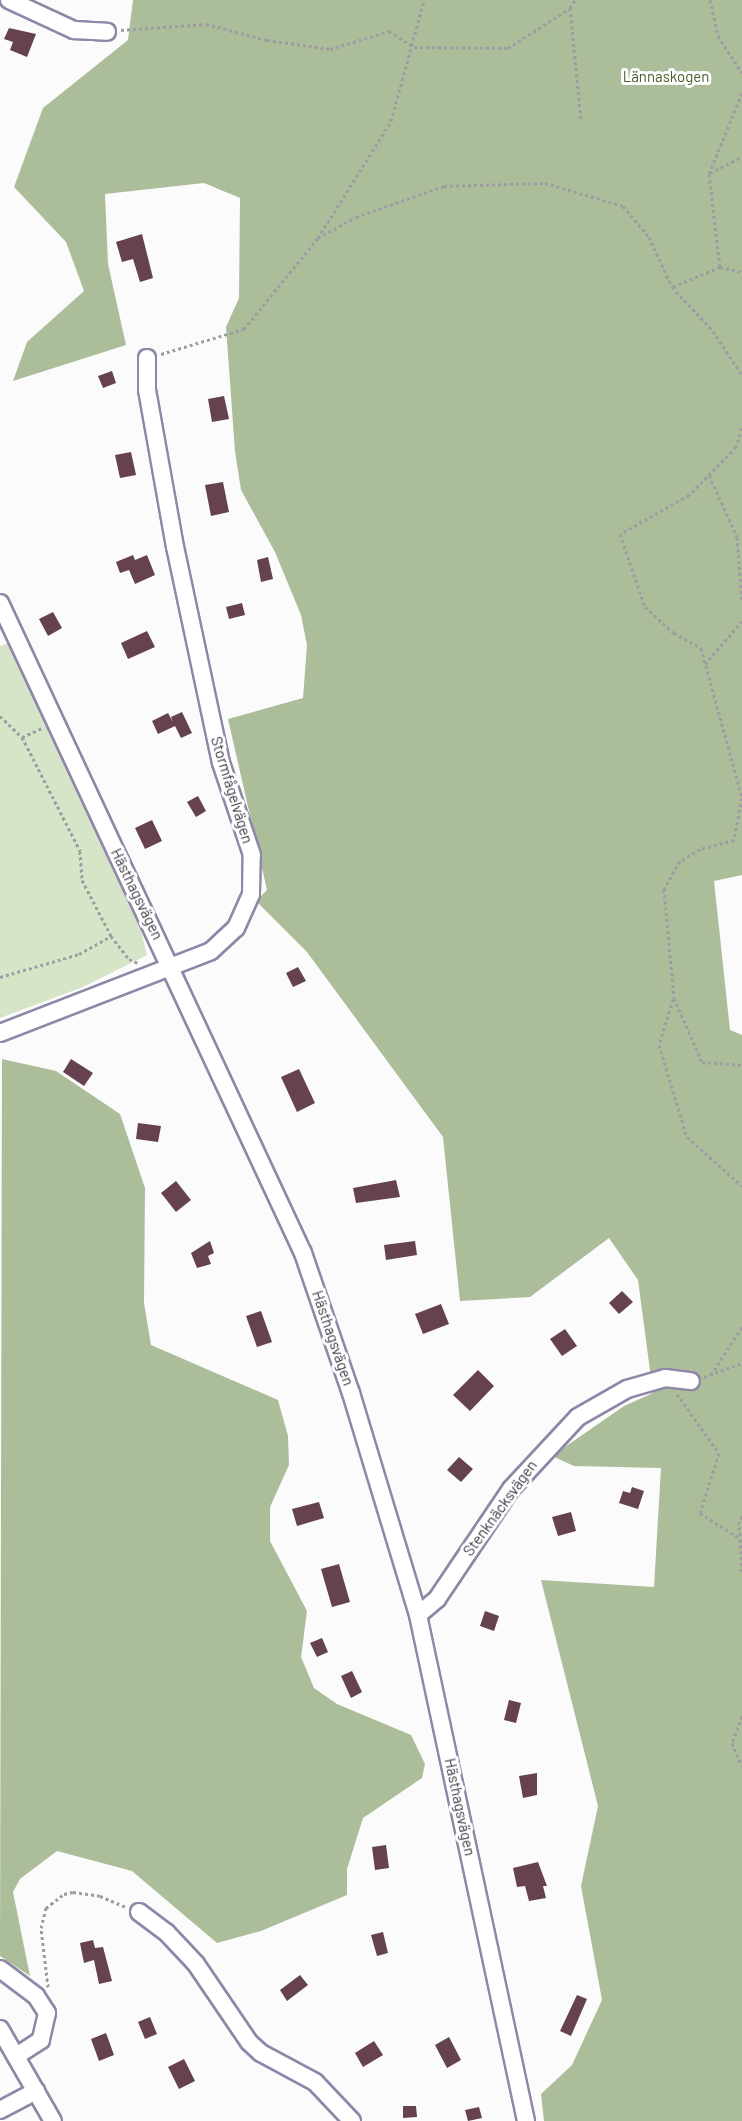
<!DOCTYPE html>
<meta charset="utf-8">
<style>
body{margin:0}
#map{position:relative;width:742px;height:2121px;overflow:hidden;background:#fbfbfb;font-family:Barlow,sans-serif}
div>[style]{position:absolute}
[style*='--x']{left:calc(var(--x)*1px);top:calc(var(--y)*1px);width:calc(var(--w)*1px);rotate:calc(var(--a)*1deg)}
.green>*{inset:0;background:#d6e4c8}
.forest>*{inset:0;background:#acbd9a}
.building>*{inset:0;background:#65424d}
.path>*{height:3px;margin-top:-1.5px;transform-origin:0;background:repeating-linear-gradient(90deg,#9e9ca2 0 3px,transparent 0 6px)}
.roads{filter:drop-shadow(2px 0 #8f87a7) drop-shadow(-2px 0 #8f87a7) drop-shadow(0 2px #8f87a7) drop-shadow(0 -2px #8f87a7)}
.minor>*{height:16px;margin:-8px;padding:0 8px;transform-origin:8px;border-radius:8px;background:#fff}
span{translate:-50% -50%;white-space:nowrap;text-align:center;line-height:1.15;-webkit-text-stroke:6px #fff;paint-order:stroke}
.park-label{font-size:15px;color:#475e29}
.street-label{font-size:15px;color:#3b3745}
</style>
<div id="map">
<div class="green">
<i style="clip-path:polygon(8px 643px,141px 931px,147px 955px,83px 987px,0 1018px,0 646px)"></i>
</div>
<div class="forest">
<i style="clip-path:polygon(133px 0,742px 0,742px 875px,714px 881px,730px 1030px,742px 1035px,742px 2121px,544px 2121px,541px 2094px,572px 2065px,602px 2000px,581px 1886px,598px 1806px,541px 1580px,654px 1587px,661px 1468px,574px 1466px,552px 1456px,624px 1406px,653px 1393px,638px 1280px,609px 1238px,530px 1297px,460px 1301px,443px 1137px,307px 952px,256px 901px,267px 890px,228px 719px,303px 698px,307px 645px,301px 615px,275px 552px,241px 490px,235px 451px,226px 327px,239px 298px,240px 198px,204px 183px,105px 194px,108px 264px,126px 345px,13px 381px,27px 342px,84px 291px,66px 242px,14px 187px,43px 108px,128px 40px)"></i>
<i style="clip-path:polygon(2px 1059px,56px 1071px,120px 1114px,145px 1188px,144px 1303px,151px 1345px,278px 1400px,288px 1436px,289px 1465px,270px 1507px,270px 1541px,307px 1611px,301px 1657px,314px 1688px,337px 1704px,411px 1735px,425px 1764px,422px 1778px,363px 1818px,347px 1869px,347px 1895px,261px 1931px,217px 1943px,132px 1871px,57px 1851px,20px 1879px,13px 1892px,30px 1976px,0 1956px)"></i>
</div>
<div class="building">
<i style="clip-path:polygon(9px 28px,36px 34px,27px 57px,10px 50px,13px 42px,4px 39px)"></i>
<i style="clip-path:polygon(142px 234px,153px 278px,140px 282px,133px 259px,122px 262px,116px 242px)"></i>
<i style="clip-path:polygon(112px 371px,116px 383px,103px 388px,98px 376px)"></i>
<i style="clip-path:polygon(224px 396px,229px 419px,212px 422px,208px 399px)"></i>
<i style="clip-path:polygon(131px 452px,136px 475px,120px 478px,115px 455px)"></i>
<i style="clip-path:polygon(223px 482px,229px 512px,211px 516px,205px 485px)"></i>
<i style="clip-path:polygon(133px 555px,135px 560px,147px 555px,155px 575px,135px 584px,129px 570px,120px 573px,116px 562px)"></i>
<i style="clip-path:polygon(268px 557px,273px 579px,261px 582px,257px 560px)"></i>
<i style="clip-path:polygon(242px 603px,245px 615px,229px 619px,226px 607px)"></i>
<i style="clip-path:polygon(53px 612px,62px 628px,48px 636px,39px 619px)"></i>
<i style="clip-path:polygon(147px 631px,155px 647px,128px 659px,121px 643px)"></i>
<i style="clip-path:polygon(182px 712px,192px 733px,181px 738px,175px 726px,158px 734px,152px 721px,168px 713px,173px 722px,171px 717px)"></i>
<i style="clip-path:polygon(198px 796px,206px 811px,196px 817px,187px 802px)"></i>
<i style="clip-path:polygon(152px 820px,162px 841px,145px 849px,135px 828px)"></i>
<i style="clip-path:polygon(298px 967px,306px 981px,293px 987px,286px 973px)"></i>
<i style="clip-path:polygon(71px 1059px,93px 1073px,84px 1086px,63px 1072px)"></i>
<i style="clip-path:polygon(299px 1069px,315px 1103px,297px 1112px,281px 1077px)"></i>
<i style="clip-path:polygon(138px 1123px,161px 1126px,158px 1142px,136px 1139px)"></i>
<i style="clip-path:polygon(396px 1180px,400px 1197px,356px 1203px,353px 1188px)"></i>
<i style="clip-path:polygon(176px 1181px,191px 1200px,176px 1212px,161px 1193px)"></i>
<i style="clip-path:polygon(210px 1241px,214px 1253px,208px 1256px,211px 1264px,197px 1268px,191px 1253px)"></i>
<i style="clip-path:polygon(415px 1241px,417px 1255px,386px 1260px,384px 1245px)"></i>
<i style="clip-path:polygon(622px 1291px,633px 1302px,619px 1314px,609px 1303px)"></i>
<i style="clip-path:polygon(441px 1304px,449px 1324px,423px 1334px,415px 1314px)"></i>
<i style="clip-path:polygon(261px 1311px,272px 1342px,257px 1347px,246px 1316px)"></i>
<i style="clip-path:polygon(565px 1329px,577px 1346px,562px 1356px,550px 1339px)"></i>
<i style="clip-path:polygon(478px 1370px,494px 1386px,470px 1411px,453px 1395px)"></i>
<i style="clip-path:polygon(459px 1457px,473px 1469px,461px 1482px,447px 1470px)"></i>
<i style="clip-path:polygon(632px 1487px,644px 1491px,638px 1509px,619px 1503px,623px 1491px,630px 1493px)"></i>
<i style="clip-path:polygon(319px 1502px,324px 1518px,297px 1526px,292px 1509px)"></i>
<i style="clip-path:polygon(571px 1512px,576px 1531px,558px 1536px,552px 1517px)"></i>
<i style="clip-path:polygon(339px 1564px,350px 1602px,332px 1607px,321px 1569px)"></i>
<i style="clip-path:polygon(485px 1611px,499px 1616px,494px 1631px,480px 1626px)"></i>
<i style="clip-path:polygon(322px 1638px,328px 1652px,317px 1657px,310px 1643px)"></i>
<i style="clip-path:polygon(352px 1671px,362px 1692px,351px 1698px,341px 1676px)"></i>
<i style="clip-path:polygon(509px 1700px,521px 1703px,516px 1723px,504px 1720px)"></i>
<i style="clip-path:polygon(537px 1773px,537px 1795px,523px 1798px,519px 1776px)"></i>
<i style="clip-path:polygon(386px 1845px,389px 1868px,375px 1870px,372px 1847px)"></i>
<i style="clip-path:polygon(538px 1862px,547px 1886px,543px 1886px,546px 1898px,529px 1901px,525px 1886px,517px 1887px,513px 1868px)"></i>
<i style="clip-path:polygon(383px 1932px,388px 1953px,377px 1956px,371px 1935px)"></i>
<i style="clip-path:polygon(93px 1940px,95px 1948px,103px 1947px,112px 1981px,99px 1984px,94px 1960px,84px 1963px,80px 1943px)"></i>
<i style="clip-path:polygon(300px 1975px,308px 1985px,287px 2001px,280px 1990px)"></i>
<i style="clip-path:polygon(577px 1995px,587px 1999px,571px 2036px,560px 2031px)"></i>
<i style="clip-path:polygon(150px 2017px,157px 2034px,145px 2039px,138px 2022px)"></i>
<i style="clip-path:polygon(106px 2033px,114px 2055px,99px 2061px,91px 2039px)"></i>
<i style="clip-path:polygon(449px 2037px,461px 2060px,447px 2068px,435px 2045px)"></i>
<i style="clip-path:polygon(374px 2041px,383px 2055px,363px 2067px,355px 2053px)"></i>
<i style="clip-path:polygon(184px 2059px,195px 2081px,179px 2089px,168px 2067px)"></i>
<i style="clip-path:polygon(403px 2106px,416px 2106px,417px 2117px,403px 2118px)"></i>
<i style="clip-path:polygon(479px 2107px,482px 2118px,468px 2121px,465px 2110px)"></i>
</div>
<div class="path">
<i style="--x:710;--y:0;--w:37;--a:77"></i>
<i style="--x:718;--y:36;--w:44;--a:57"></i>
<i style="--x:570;--y:8;--w:113;--a:84.4"></i>
<i style="--x:121;--y:30;--w:85;--a:-4"></i>
<i style="--x:206;--y:24;--w:63;--a:14.7"></i>
<i style="--x:267;--y:40;--w:64;--a:8.1"></i>
<i style="--x:330;--y:49;--w:62;--a:-17"></i>
<i style="--x:389;--y:31;--w:30;--a:33"></i>
<i style="--x:414;--y:47;--w:94;--a:0.6"></i>
<i style="--x:508;--y:48;--w:74;--a:-32.8"></i>
<i style="--x:570;--y:8;--w:9;--a:-58"></i>
<i style="--x:742;--y:93;--w:87;--a:112.2"></i>
<i style="--x:709;--y:174;--w:94;--a:83.3"></i>
<i style="--x:720;--y:267;--w:52;--a:157.4"></i>
<i style="--x:672;--y:287;--w:60;--a:47"></i>
<i style="--x:713;--y:331;--w:53;--a:56.6"></i>
<i style="--x:710;--y:173;--w:36;--a:-27"></i>
<i style="--x:318;--y:238;--w:43;--a:-28.9"></i>
<i style="--x:356;--y:217;--w:93;--a:-19.4"></i>
<i style="--x:444;--y:186;--w:101;--a:-1.7"></i>
<i style="--x:545;--y:183;--w:81;--a:16.4"></i>
<i style="--x:623;--y:206;--w:40;--a:50"></i>
<i style="--x:649;--y:237;--w:55;--a:65.3"></i>
<i style="--x:720;--y:267;--w:23;--a:13"></i>
<i style="--x:161;--y:354;--w:87;--a:-16.8"></i>
<i style="--x:244;--y:329;--w:117;--a:-50.9"></i>
<i style="--x:318;--y:238;--w:138;--a:-58"></i>
<i style="--x:391;--y:121;--w:125;--a:-74.7"></i>
<i style="--x:742;--y:428;--w:20;--a:108"></i>
<i style="--x:736;--y:447;--w:67;--a:134.4"></i>
<i style="--x:689;--y:495;--w:79;--a:150.5"></i>
<i style="--x:620;--y:534;--w:77;--a:71.1"></i>
<i style="--x:645;--y:607;--w:39;--a:42"></i>
<i style="--x:674;--y:633;--w:31;--a:29"></i>
<i style="--x:701;--y:648;--w:156;--a:74.7"></i>
<i style="--x:742;--y:798;--w:43;--a:100.8"></i>
<i style="--x:734;--y:840;--w:35;--a:165"></i>
<i style="--x:700;--y:849;--w:23;--a:149"></i>
<i style="--x:680;--y:861;--w:32;--a:120"></i>
<i style="--x:664;--y:889;--w:109;--a:84.8"></i>
<i style="--x:674;--y:998;--w:70;--a:66.4"></i>
<i style="--x:702;--y:1062;--w:40;--a:4.3"></i>
<i style="--x:709;--y:475;--w:68;--a:65.7"></i>
<i style="--x:737;--y:537;--w:65;--a:85.6"></i>
<i style="--x:705;--y:664;--w:57;--a:-49.3"></i>
<i style="--x:0;--y:716;--w:30;--a:44"></i>
<i style="--x:22;--y:737;--w:128;--a:63"></i>
<i style="--x:80;--y:851;--w:29;--a:86"></i>
<i style="--x:82;--y:880;--w:63;--a:62.6"></i>
<i style="--x:111;--y:936;--w:29;--a:52"></i>
<i style="--x:129;--y:959;--w:10;--a:24"></i>
<i style="--x:22;--y:737;--w:22;--a:-24"></i>
<i style="--x:0;--y:977;--w:82;--a:-16.2"></i>
<i style="--x:79;--y:954;--w:37;--a:-29"></i>
<i style="--x:673;--y:999;--w:48;--a:106.9"></i>
<i style="--x:659;--y:1045;--w:96;--a:73.1"></i>
<i style="--x:687;--y:1137;--w:74;--a:41.7"></i>
<i style="--x:711;--y:1375;--w:57;--a:-57.1"></i>
<i style="--x:704;--y:1377;--w:40;--a:-20.2"></i>
<i style="--x:677;--y:1394;--w:72;--a:54.6"></i>
<i style="--x:719;--y:1453;--w:63;--a:107.6"></i>
<i style="--x:700;--y:1513;--w:46;--a:32.7"></i>
<i style="--x:742;--y:1516;--w:6;--a:121"></i>
<i style="--x:739;--y:1521;--w:51;--a:86.6"></i>
<i style="--x:742;--y:1716;--w:29;--a:110"></i>
<i style="--x:732;--y:1743;--w:25;--a:67"></i>
<i style="--x:48;--y:1987;--w:59;--a:-96.8"></i>
<i style="--x:41;--y:1928;--w:21;--a:-76"></i>
<i style="--x:46;--y:1908;--w:23;--a:-38"></i>
<i style="--x:64;--y:1894;--w:9;--a:-13"></i>
<i style="--x:73;--y:1892;--w:27;--a:8"></i>
<i style="--x:100;--y:1896;--w:28;--a:23"></i>
</div>
<div class="roads">
<div class="minor">
<i style="--x:9;--y:0;--w:72;--a:24.8"></i>
<i style="--x:74;--y:30;--w:33;--a:3"></i>
<i style="--x:0;--y:603;--w:717;--a:65.01"></i>
<i style="--x:303;--y:1253;--w:148;--a:71.1"></i>
<i style="--x:351;--y:1393;--w:232;--a:73.2"></i>
<i style="--x:418;--y:1615;--w:517;--a:77.95"></i>
<i style="--x:0;--y:1033;--w:226;--a:-21.2"></i>
<i style="--x:211;--y:951;--w:34;--a:-43"></i>
<i style="--x:236;--y:928;--w:37;--a:-66"></i>
<i style="--x:251;--y:894;--w:39;--a:-89"></i>
<i style="--x:252;--y:855;--w:97;--a:-108.6"></i>
<i style="--x:221;--y:763;--w:221;--a:-102"></i>
<i style="--x:175;--y:547;--w:159;--a:-100.1"></i>
<i style="--x:147;--y:390;--w:32;--a:-90"></i>
<i style="--x:418;--y:1615;--w:25;--a:-40"></i>
<i style="--x:437;--y:1599;--w:133;--a:-56.1"></i>
<i style="--x:511;--y:1489;--w:98;--a:-47.1"></i>
<i style="--x:578;--y:1417;--w:56;--a:-29.7"></i>
<i style="--x:627;--y:1389;--w:40;--a:-16"></i>
<i style="--x:665;--y:1378;--w:26;--a:7"></i>
<i style="--x:139;--y:1912;--w:34;--a:37"></i>
<i style="--x:166;--y:1932;--w:44;--a:46.8"></i>
<i style="--x:196;--y:1964;--w:94;--a:55.8"></i>
<i style="--x:249;--y:2042;--w:16;--a:43"></i>
<i style="--x:261;--y:2053;--w:61;--a:28.2"></i>
<i style="--x:315;--y:2082;--w:54;--a:46.5"></i>
<i style="--x:0;--y:1969;--w:45;--a:36.9"></i>
<i style="--x:36;--y:1996;--w:20;--a:57"></i>
<i style="--x:47;--y:2013;--w:28;--a:103"></i>
<i style="--x:41;--y:2040;--w:30;--a:147"></i>
<i style="--x:0;--y:2029;--w:106;--a:60.1"></i>
<i style="--x:0;--y:2110;--w:41;--a:-27.8"></i>
</div>
</div>
<div class="park-label">
<span style="left:666px;top:77px">Lännaskogen</span>
</div>
<div class="street-label">
<span style="left:232px;top:790px;rotate:73deg">Stormfågelvägen</span>
<span style="left:137px;top:894px;rotate:64deg">Hästhagsvägen</span>
<span style="left:333px;top:1338px;rotate:71deg">Hästhagsvägen</span>
<span style="left:500px;top:1508px;rotate:-54deg">Stenknäcksvägen</span>
<span style="left:460px;top:1807px;rotate:78deg">Hästhagsvägen</span>
</div>
</div>
